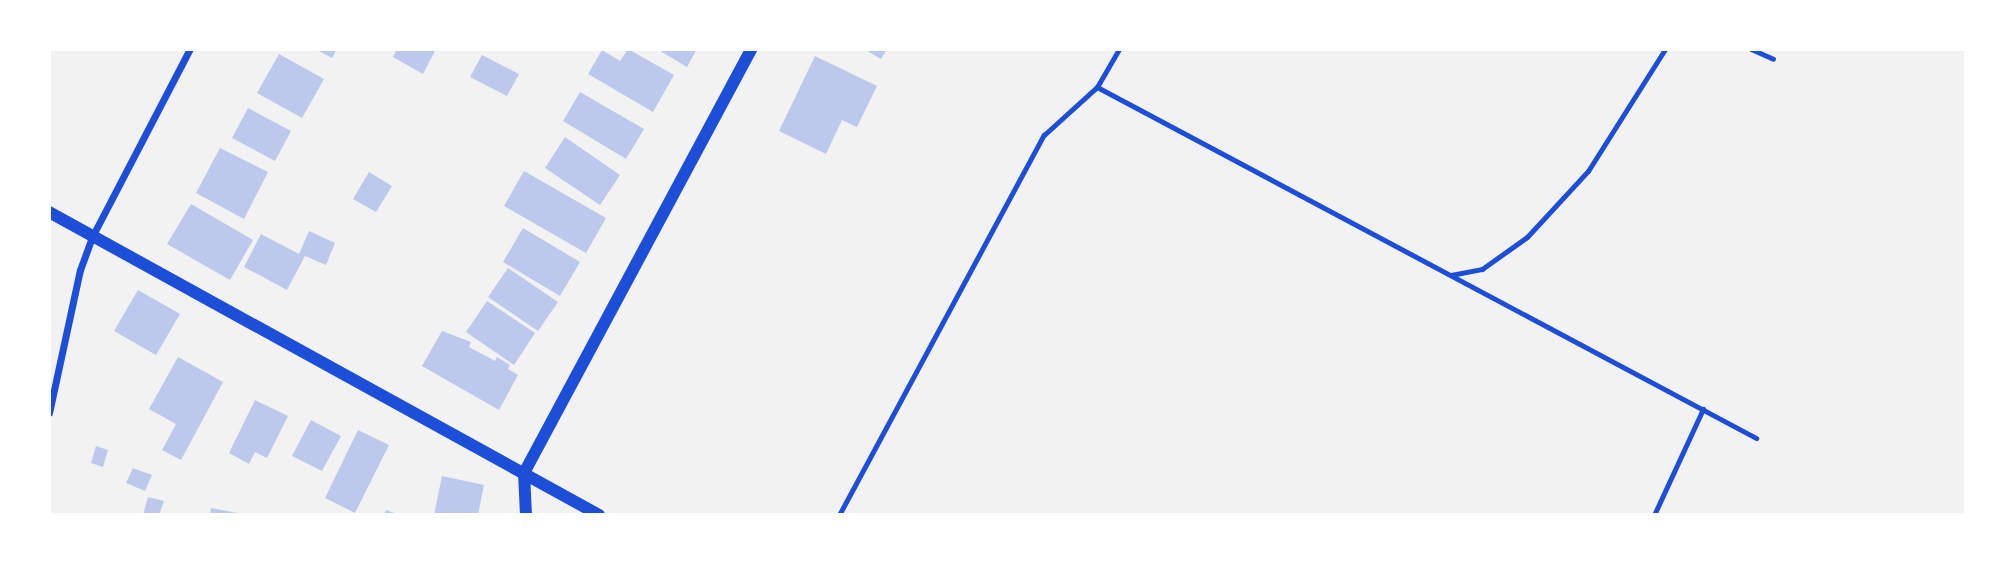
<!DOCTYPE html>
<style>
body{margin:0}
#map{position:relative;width:2015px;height:564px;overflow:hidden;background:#f2f2f2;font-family:Inter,sans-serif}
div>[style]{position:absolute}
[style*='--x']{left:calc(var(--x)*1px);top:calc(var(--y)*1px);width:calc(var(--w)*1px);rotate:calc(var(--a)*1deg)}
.building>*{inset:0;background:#bdc9ec}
.service>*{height:5px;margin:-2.5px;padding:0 2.5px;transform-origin:2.5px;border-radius:2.5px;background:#1d4ed8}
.minor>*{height:7px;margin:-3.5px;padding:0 3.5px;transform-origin:3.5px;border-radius:3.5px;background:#1d4ed8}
.tertiary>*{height:12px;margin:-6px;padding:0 6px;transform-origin:6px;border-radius:6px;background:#1d4ed8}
span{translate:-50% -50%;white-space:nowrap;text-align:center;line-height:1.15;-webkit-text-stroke:5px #fff;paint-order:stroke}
.frame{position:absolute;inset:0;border:51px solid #fff;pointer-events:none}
</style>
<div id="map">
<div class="building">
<i style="clip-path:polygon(315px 49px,337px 49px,332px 58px)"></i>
<i style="clip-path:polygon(397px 49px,436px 49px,423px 74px,393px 57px)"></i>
<i style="clip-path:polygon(628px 49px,674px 75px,653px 112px,588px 74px,602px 50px,620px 61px)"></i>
<i style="clip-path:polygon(657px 49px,697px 49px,687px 67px)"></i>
<i style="clip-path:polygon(864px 49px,887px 49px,881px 59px)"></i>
<i style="clip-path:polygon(279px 54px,324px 79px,302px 118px,257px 93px)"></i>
<i style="clip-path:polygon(482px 55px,519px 74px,507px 96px,470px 77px)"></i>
<i style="clip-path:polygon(815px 56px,877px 86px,857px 127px,842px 120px,826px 154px,779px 131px)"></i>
<i style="clip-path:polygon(580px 92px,644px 129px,626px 159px,563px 121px)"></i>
<i style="clip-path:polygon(248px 108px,291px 131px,275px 161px,232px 138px)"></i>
<i style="clip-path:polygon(565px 137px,620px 175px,600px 205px,545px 168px)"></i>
<i style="clip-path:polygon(220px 148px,268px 172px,244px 219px,196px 193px)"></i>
<i style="clip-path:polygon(524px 171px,606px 218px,586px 253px,504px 206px)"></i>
<i style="clip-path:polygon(369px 172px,392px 186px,376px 212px,353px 199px)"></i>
<i style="clip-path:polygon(191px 204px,253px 240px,230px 280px,167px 244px)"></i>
<i style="clip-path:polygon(523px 228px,580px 262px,560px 296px,503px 262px)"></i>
<i style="clip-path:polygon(309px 231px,335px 243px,326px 265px,305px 256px,287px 290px,244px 267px,261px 234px,299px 254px)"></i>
<i style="clip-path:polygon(508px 268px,558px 302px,538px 331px,488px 297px)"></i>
<i style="clip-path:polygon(138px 290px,180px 314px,156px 355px,114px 331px)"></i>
<i style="clip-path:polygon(487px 301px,535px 333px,514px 365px,466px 332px)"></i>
<i style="clip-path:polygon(442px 331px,471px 342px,469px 347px,495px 361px,497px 357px,510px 365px,508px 369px,518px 375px,499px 410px,422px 366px)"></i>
<i style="clip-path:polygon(178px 357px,223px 382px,181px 460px,162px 450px,176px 424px,149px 409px)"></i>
<i style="clip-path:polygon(255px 400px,288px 416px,267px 458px,255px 452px,249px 464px,229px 453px)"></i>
<i style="clip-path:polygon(311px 420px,341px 436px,322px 471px,292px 456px)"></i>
<i style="clip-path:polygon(358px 430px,389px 445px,355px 513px,325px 498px)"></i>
<i style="clip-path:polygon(96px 446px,108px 450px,103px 467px,91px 463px)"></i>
<i style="clip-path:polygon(133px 468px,152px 475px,145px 491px,126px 483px)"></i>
<i style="clip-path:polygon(442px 476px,484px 485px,478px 515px,434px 515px)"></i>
<i style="clip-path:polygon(148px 497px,164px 501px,159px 515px,143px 515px)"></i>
<i style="clip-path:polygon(211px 508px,243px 514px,243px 515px,210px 515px)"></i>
<i style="clip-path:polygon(386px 510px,400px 515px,384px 515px)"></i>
</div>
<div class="service">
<i style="--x:1751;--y:49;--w:24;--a:24"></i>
<i style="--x:1097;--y:87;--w:747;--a:28.04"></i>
<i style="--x:1451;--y:275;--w:32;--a:-11"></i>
<i style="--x:1482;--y:269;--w:55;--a:-35.4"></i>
<i style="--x:1527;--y:237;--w:90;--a:-47.3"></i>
<i style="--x:1588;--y:171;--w:144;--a:-57.7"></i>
<i style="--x:839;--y:515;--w:432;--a:-61.7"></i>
<i style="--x:1044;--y:135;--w:72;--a:-42.2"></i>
<i style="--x:1097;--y:87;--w:44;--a:-59.9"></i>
<i style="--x:1654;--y:515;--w:117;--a:-65.2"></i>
</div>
<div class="minor">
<i style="--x:49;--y:413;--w:146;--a:-77.8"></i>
<i style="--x:80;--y:270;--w:37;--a:-70"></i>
<i style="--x:93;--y:235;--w:210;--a:-62.5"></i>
</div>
<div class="tertiary">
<i style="--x:49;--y:212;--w:628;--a:28.85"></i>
<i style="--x:526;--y:515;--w:42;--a:-92.7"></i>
<i style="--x:524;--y:473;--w:481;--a:-61.8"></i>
</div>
<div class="frame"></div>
</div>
